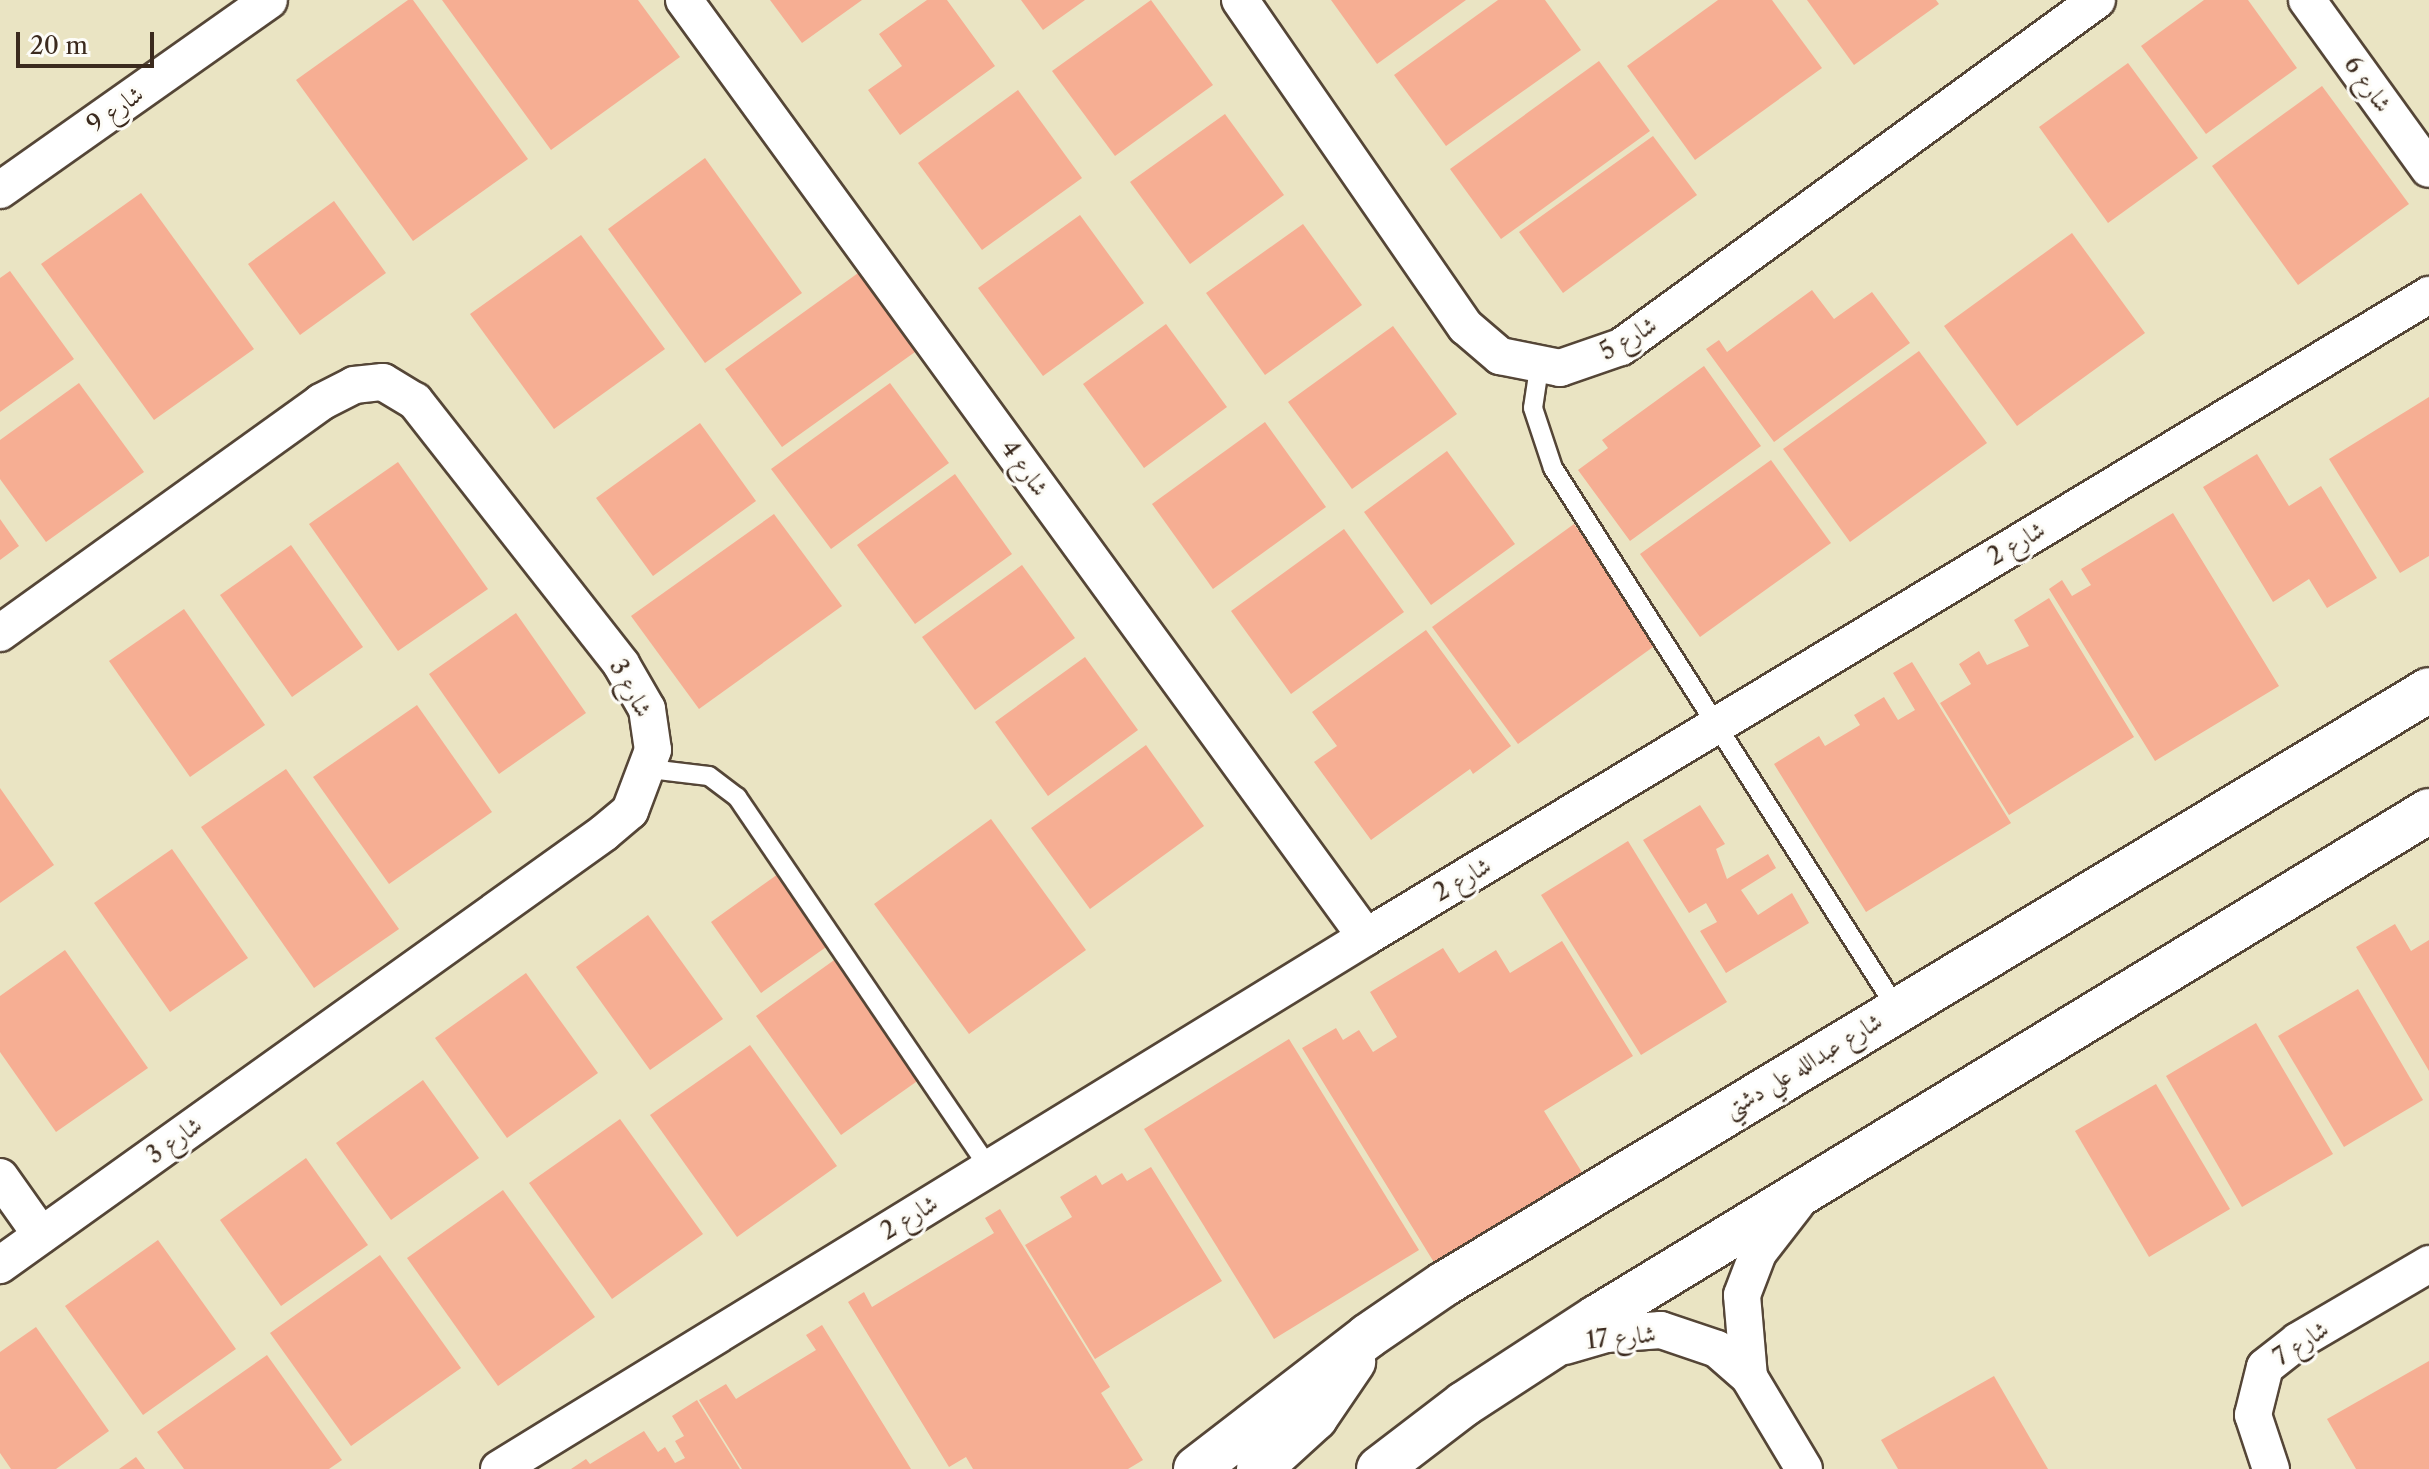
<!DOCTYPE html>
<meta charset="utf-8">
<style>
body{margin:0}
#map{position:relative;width:2429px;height:1469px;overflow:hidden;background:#eae4c3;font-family:"Libre Caslon Text",Amiri,serif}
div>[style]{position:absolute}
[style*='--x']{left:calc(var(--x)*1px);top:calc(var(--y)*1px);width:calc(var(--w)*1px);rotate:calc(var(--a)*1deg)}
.building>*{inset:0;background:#f6ae93}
.roads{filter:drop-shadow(2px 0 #554637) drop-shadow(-2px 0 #554637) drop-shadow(0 2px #554637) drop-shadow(0 -2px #554637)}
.lane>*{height:18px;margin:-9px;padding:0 9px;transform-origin:9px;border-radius:9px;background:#fff}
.street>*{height:36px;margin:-18px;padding:0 18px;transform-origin:18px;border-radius:18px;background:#fff}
.secondary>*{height:44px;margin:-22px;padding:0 22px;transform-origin:22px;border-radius:22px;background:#fff}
span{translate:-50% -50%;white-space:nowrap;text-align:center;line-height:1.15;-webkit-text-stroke:6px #fdfcf7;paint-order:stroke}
.street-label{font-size:24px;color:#3b2a1e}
.scale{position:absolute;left:16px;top:32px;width:138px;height:36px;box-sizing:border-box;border:4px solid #3b2a1e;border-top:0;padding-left:10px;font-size:24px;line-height:28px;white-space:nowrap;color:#3b2a1e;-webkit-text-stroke:6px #fdfcf7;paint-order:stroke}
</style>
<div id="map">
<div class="building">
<i style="clip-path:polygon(408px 0,413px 0,528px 159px,413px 241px,296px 80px)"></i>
<i style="clip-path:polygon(442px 0,638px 0,680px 57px,551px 150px)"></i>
<i style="clip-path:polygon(770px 0,862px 0,802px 43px)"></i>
<i style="clip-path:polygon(927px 0,947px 0,995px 66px,900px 135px,868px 90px,902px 66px,879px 34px)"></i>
<i style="clip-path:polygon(1021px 0,1085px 0,1043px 30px)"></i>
<i style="clip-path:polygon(1151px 0,1213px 85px,1115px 156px,1052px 71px)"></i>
<i style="clip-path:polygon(1331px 0,1466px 0,1377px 64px)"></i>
<i style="clip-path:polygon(1498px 0,1545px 0,1581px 50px,1446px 146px,1394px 75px)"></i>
<i style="clip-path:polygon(1718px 0,1772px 0,1822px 68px,1695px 160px,1627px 66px)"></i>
<i style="clip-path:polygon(1807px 0,1936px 0,1939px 4px,1854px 65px)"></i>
<i style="clip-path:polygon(2204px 0,2248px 0,2297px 68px,2206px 134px,2141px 46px)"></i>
<i style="clip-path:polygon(1599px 61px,1650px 131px,1501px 239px,1450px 169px)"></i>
<i style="clip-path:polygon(2128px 63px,2198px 158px,2108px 223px,2039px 127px)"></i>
<i style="clip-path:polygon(2322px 86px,2409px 204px,2298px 285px,2212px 166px)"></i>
<i style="clip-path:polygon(1018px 90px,1082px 178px,982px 250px,918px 163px)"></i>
<i style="clip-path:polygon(1225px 114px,1284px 195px,1190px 264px,1130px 182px)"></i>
<i style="clip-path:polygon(1653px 136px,1697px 195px,1563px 293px,1519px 232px)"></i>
<i style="clip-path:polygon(705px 158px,802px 293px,705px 363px,608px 229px)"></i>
<i style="clip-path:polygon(141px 193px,254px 349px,154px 420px,41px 264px)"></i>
<i style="clip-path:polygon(334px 201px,386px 273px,300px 335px,248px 264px)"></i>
<i style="clip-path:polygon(1080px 215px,1144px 303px,1043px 376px,978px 288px)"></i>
<i style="clip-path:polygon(1303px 224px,1362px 305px,1265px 375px,1206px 293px)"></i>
<i style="clip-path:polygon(2072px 233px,2145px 333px,2017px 426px,1944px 326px)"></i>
<i style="clip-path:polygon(581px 235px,665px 349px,554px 429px,470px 314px)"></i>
<i style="clip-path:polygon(865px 268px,922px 347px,782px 447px,725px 369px)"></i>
<i style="clip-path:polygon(10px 271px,74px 359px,0 412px,0 278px)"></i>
<i style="clip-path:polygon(1812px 290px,1834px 319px,1872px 292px,1910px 343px,1774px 442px,1706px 349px,1719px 340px,1727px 352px)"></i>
<i style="clip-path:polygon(1166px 324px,1227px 407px,1144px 468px,1083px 384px)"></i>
<i style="clip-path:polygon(1393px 326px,1457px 414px,1352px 489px,1288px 402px)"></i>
<i style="clip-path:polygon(1919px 351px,1987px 443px,1850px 542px,1783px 449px)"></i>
<i style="clip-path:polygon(1704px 366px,1761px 446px,1630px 541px,1578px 470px,1608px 448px,1602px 440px)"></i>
<i style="clip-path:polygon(79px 383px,144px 472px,46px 542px,0 479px,0 440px)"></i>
<i style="clip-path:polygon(890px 383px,949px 463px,831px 549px,771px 469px)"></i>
<i style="clip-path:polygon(2429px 397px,2429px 556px,2400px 573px,2329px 459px)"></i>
<i style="clip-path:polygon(1265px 422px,1326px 507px,1213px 589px,1152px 504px)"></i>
<i style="clip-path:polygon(700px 423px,756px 501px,653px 576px,596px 498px)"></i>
<i style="clip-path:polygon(1447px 451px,1515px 544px,1431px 605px,1364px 512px)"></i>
<i style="clip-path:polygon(2257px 454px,2289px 506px,2321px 486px,2377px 578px,2327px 608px,2309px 579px,2273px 602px,2203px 487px)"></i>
<i style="clip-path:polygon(1771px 460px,1831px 543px,1700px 637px,1640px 554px)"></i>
<i style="clip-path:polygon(398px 462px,488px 589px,398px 651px,309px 524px)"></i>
<i style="clip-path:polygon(955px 474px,1012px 554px,915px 624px,857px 545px)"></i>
<i style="clip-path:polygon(2173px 513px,2279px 686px,2155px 761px,2049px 589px,2062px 580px,2072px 596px,2091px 585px,2081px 569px)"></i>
<i style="clip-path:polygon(774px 514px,842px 606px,699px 709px,631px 616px)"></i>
<i style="clip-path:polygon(0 519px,19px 546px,0 560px)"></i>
<i style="clip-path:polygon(1574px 524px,1660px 642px,1518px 744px,1432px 627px)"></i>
<i style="clip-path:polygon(1344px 529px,1404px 612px,1291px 694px,1231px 611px)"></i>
<i style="clip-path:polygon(291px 545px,363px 647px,292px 697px,220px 595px)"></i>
<i style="clip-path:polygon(1022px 565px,1075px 638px,975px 710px,922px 637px)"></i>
<i style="clip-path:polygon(2049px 598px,2134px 737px,2009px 815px,1940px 703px,1971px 684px,1959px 664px,1979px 651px,1987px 665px,2029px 646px,2014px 620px)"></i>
<i style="clip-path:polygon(184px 609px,265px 725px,190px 777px,109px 661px)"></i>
<i style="clip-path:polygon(516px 613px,586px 713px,499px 774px,429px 674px)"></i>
<i style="clip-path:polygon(1426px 630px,1511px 746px,1473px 774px,1470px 769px,1371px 840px,1314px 762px,1337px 746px,1312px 712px)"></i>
<i style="clip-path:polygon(1085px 657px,1138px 730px,1048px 796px,995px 722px)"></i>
<i style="clip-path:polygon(1912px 662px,2011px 823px,1866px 912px,1774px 764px,1819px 736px,1825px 746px,1860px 725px,1854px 715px,1884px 697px,1898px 720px,1915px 710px,1893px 673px)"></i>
<i style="clip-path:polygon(417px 705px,492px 812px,389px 884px,313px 777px)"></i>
<i style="clip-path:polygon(1146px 745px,1204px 826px,1090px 909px,1031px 828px)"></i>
<i style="clip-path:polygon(286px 769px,399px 929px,314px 988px,201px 827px)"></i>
<i style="clip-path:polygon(0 788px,54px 865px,0 903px)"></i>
<i style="clip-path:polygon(1700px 805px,1725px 844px,1716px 849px,1727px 879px,1768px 854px,1776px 868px,1741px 890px,1758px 915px,1792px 893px,1809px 923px,1726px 973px,1700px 931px,1717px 922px,1706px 903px,1689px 913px,1643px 840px)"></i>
<i style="clip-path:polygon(991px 819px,1086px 950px,969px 1034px,874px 904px)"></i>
<i style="clip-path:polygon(1628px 841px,1727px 1002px,1641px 1055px,1541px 895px)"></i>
<i style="clip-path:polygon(172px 849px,248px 958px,170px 1012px,94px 903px)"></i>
<i style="clip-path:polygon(778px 874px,829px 945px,761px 993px,711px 922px)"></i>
<i style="clip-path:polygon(648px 915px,723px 1019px,650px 1070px,576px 967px)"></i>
<i style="clip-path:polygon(2395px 924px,2411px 951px,2429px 940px,2429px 1071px,2356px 947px)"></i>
<i style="clip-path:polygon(1562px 941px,1633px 1056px,1544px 1111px,1583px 1174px,1435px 1264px,1302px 1048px,1336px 1028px,1343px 1040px,1359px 1030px,1373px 1052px,1397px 1037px,1370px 992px,1443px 948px,1459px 973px,1496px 950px,1510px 973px)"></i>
<i style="clip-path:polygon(65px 950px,148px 1068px,56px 1132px,0 1052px,0 996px)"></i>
<i style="clip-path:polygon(837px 958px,923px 1077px,841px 1135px,756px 1016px)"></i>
<i style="clip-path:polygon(526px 973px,598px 1073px,507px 1138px,435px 1038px)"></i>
<i style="clip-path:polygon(2358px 989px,2423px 1100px,2344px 1147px,2278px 1036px)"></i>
<i style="clip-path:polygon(2256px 1023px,2333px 1154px,2242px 1207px,2166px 1076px)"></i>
<i style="clip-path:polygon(1289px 1039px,1419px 1250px,1274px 1339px,1144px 1129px)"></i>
<i style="clip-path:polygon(750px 1045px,837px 1166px,737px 1237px,650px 1115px)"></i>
<i style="clip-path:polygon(423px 1080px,479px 1158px,391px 1220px,336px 1143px)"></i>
<i style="clip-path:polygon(2156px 1084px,2230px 1209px,2149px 1257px,2075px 1131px)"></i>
<i style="clip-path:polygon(620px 1119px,703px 1234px,612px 1299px,529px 1183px)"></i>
<i style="clip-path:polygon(306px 1158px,368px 1245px,281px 1306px,220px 1220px)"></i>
<i style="clip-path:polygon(1151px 1167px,1222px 1281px,1095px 1359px,1025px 1245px,1072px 1217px,1060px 1197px,1096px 1175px,1102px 1185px,1122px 1173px,1127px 1181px)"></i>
<i style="clip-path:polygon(503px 1190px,595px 1317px,498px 1386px,407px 1258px)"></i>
<i style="clip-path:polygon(1000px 1209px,1110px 1387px,1101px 1393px,1143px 1460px,1128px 1469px,973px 1469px,966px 1457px,949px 1467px,848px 1302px,864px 1292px,872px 1307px,994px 1233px,985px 1218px)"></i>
<i style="clip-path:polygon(158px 1240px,236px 1349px,143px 1415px,65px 1306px)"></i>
<i style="clip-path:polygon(380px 1255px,461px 1368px,351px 1446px,270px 1333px)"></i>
<i style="clip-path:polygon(822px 1325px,911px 1469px,742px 1469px,699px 1400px,726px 1384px,736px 1399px,816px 1350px,806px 1335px)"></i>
<i style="clip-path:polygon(36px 1327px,109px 1431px,56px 1469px,11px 1469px,0 1453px,0 1352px)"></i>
<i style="clip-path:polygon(267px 1355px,342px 1460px,329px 1469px,184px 1469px,157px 1432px)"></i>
<i style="clip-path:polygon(2429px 1361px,2429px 1469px,2356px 1469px,2327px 1419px)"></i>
<i style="clip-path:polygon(1994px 1376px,2048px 1469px,1898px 1469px,1881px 1440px)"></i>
<i style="clip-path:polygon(697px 1400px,740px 1469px,571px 1469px,586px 1459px,590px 1464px,644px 1431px,658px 1452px,665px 1447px,675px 1463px,685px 1458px,675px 1441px,684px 1436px,672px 1416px)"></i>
<i style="clip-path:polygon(136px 1457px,145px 1469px,119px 1469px)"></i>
</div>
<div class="roads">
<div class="lane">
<i style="--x:1539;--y:368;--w:40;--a:98.5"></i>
<i style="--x:1533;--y:408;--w:63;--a:71.6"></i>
<i style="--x:1553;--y:468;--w:641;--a:57.55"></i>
<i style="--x:650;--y:769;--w:59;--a:6.8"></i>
<i style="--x:709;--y:776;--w:35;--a:37"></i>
<i style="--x:737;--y:797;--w:448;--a:55.8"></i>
</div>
<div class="street">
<i style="--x:684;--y:0;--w:1159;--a:53.95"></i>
<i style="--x:1240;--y:0;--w:397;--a:55.4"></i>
<i style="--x:1466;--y:327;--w:45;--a:40.5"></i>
<i style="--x:1500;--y:356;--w:61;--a:11.3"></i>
<i style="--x:1560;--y:368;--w:65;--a:-19"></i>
<i style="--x:1621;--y:347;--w:589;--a:-36.09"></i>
<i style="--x:2307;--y:0;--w:208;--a:54.2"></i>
<i style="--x:0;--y:190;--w:329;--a:-35.2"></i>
<i style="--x:0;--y:633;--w:395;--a:-35.7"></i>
<i style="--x:321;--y:402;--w:37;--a:-27"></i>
<i style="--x:354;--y:385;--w:29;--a:-6"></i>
<i style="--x:383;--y:382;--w:37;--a:31"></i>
<i style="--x:415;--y:401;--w:334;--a:51.9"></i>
<i style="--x:621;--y:664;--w:52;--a:60"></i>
<i style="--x:647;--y:709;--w:41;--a:81.7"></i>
<i style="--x:653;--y:750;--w:65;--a:110.7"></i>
<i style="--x:630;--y:811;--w:34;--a:140"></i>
<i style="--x:604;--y:833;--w:743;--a:144.43"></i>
<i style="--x:0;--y:1177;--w:71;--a:54.7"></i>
<i style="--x:1565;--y:1346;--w:43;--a:-16.3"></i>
<i style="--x:1606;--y:1334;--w:55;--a:-4.2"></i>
<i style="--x:1661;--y:1330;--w:59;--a:18.7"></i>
<i style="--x:1717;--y:1349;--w:43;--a:41.2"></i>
<i style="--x:1749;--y:1377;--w:107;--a:59.1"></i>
<i style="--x:1749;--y:1377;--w:82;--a:-94.9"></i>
<i style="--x:1742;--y:1295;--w:45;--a:-69.1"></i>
<i style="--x:1758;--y:1253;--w:62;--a:-52.2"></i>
<i style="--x:499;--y:1469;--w:1017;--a:-31.53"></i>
<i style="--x:1366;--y:937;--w:1242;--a:-31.13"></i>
<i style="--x:2271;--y:1469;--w:57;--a:-108.4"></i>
<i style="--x:2253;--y:1415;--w:49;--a:-76"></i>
<i style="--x:2265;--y:1367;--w:42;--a:-38.2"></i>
<i style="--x:2298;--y:1341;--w:152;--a:-30.4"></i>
</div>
<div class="secondary">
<i style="--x:1196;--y:1469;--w:217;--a:-37.7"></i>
<i style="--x:1368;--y:1336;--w:92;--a:-34.4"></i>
<i style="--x:1444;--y:1284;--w:1150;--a:-31.09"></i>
<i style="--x:1259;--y:1469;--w:76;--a:-42.3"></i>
<i style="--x:1315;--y:1418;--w:68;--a:-55.8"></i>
<i style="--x:1379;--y:1469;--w:107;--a:-37.4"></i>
<i style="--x:1464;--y:1404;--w:158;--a:-33.1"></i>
<i style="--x:1596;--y:1318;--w:975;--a:-31.33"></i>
</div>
</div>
<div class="street-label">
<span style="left:2368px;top:84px;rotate:54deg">شارع 6</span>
<span style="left:115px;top:109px;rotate:-35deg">شارع 9</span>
<span style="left:1628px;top:338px;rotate:-31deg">شارع 5</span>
<span style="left:1025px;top:468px;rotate:54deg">شارع 4</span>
<span style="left:2016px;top:543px;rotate:-31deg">شارع 2</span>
<span style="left:631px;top:688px;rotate:61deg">شارع 3</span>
<span style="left:1462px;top:879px;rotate:-31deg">شارع 2</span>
<span style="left:1803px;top:1065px;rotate:-31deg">شارع عبدالله علي دشتي</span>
<span style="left:174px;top:1140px;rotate:-36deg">شارع 3</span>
<span style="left:909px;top:1217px;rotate:-32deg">شارع 2</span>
<span style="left:1621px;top:1337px;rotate:-6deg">شارع 17</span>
<span style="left:2301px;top:1343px;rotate:-34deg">شارع 7</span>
</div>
<div class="scale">20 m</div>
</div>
